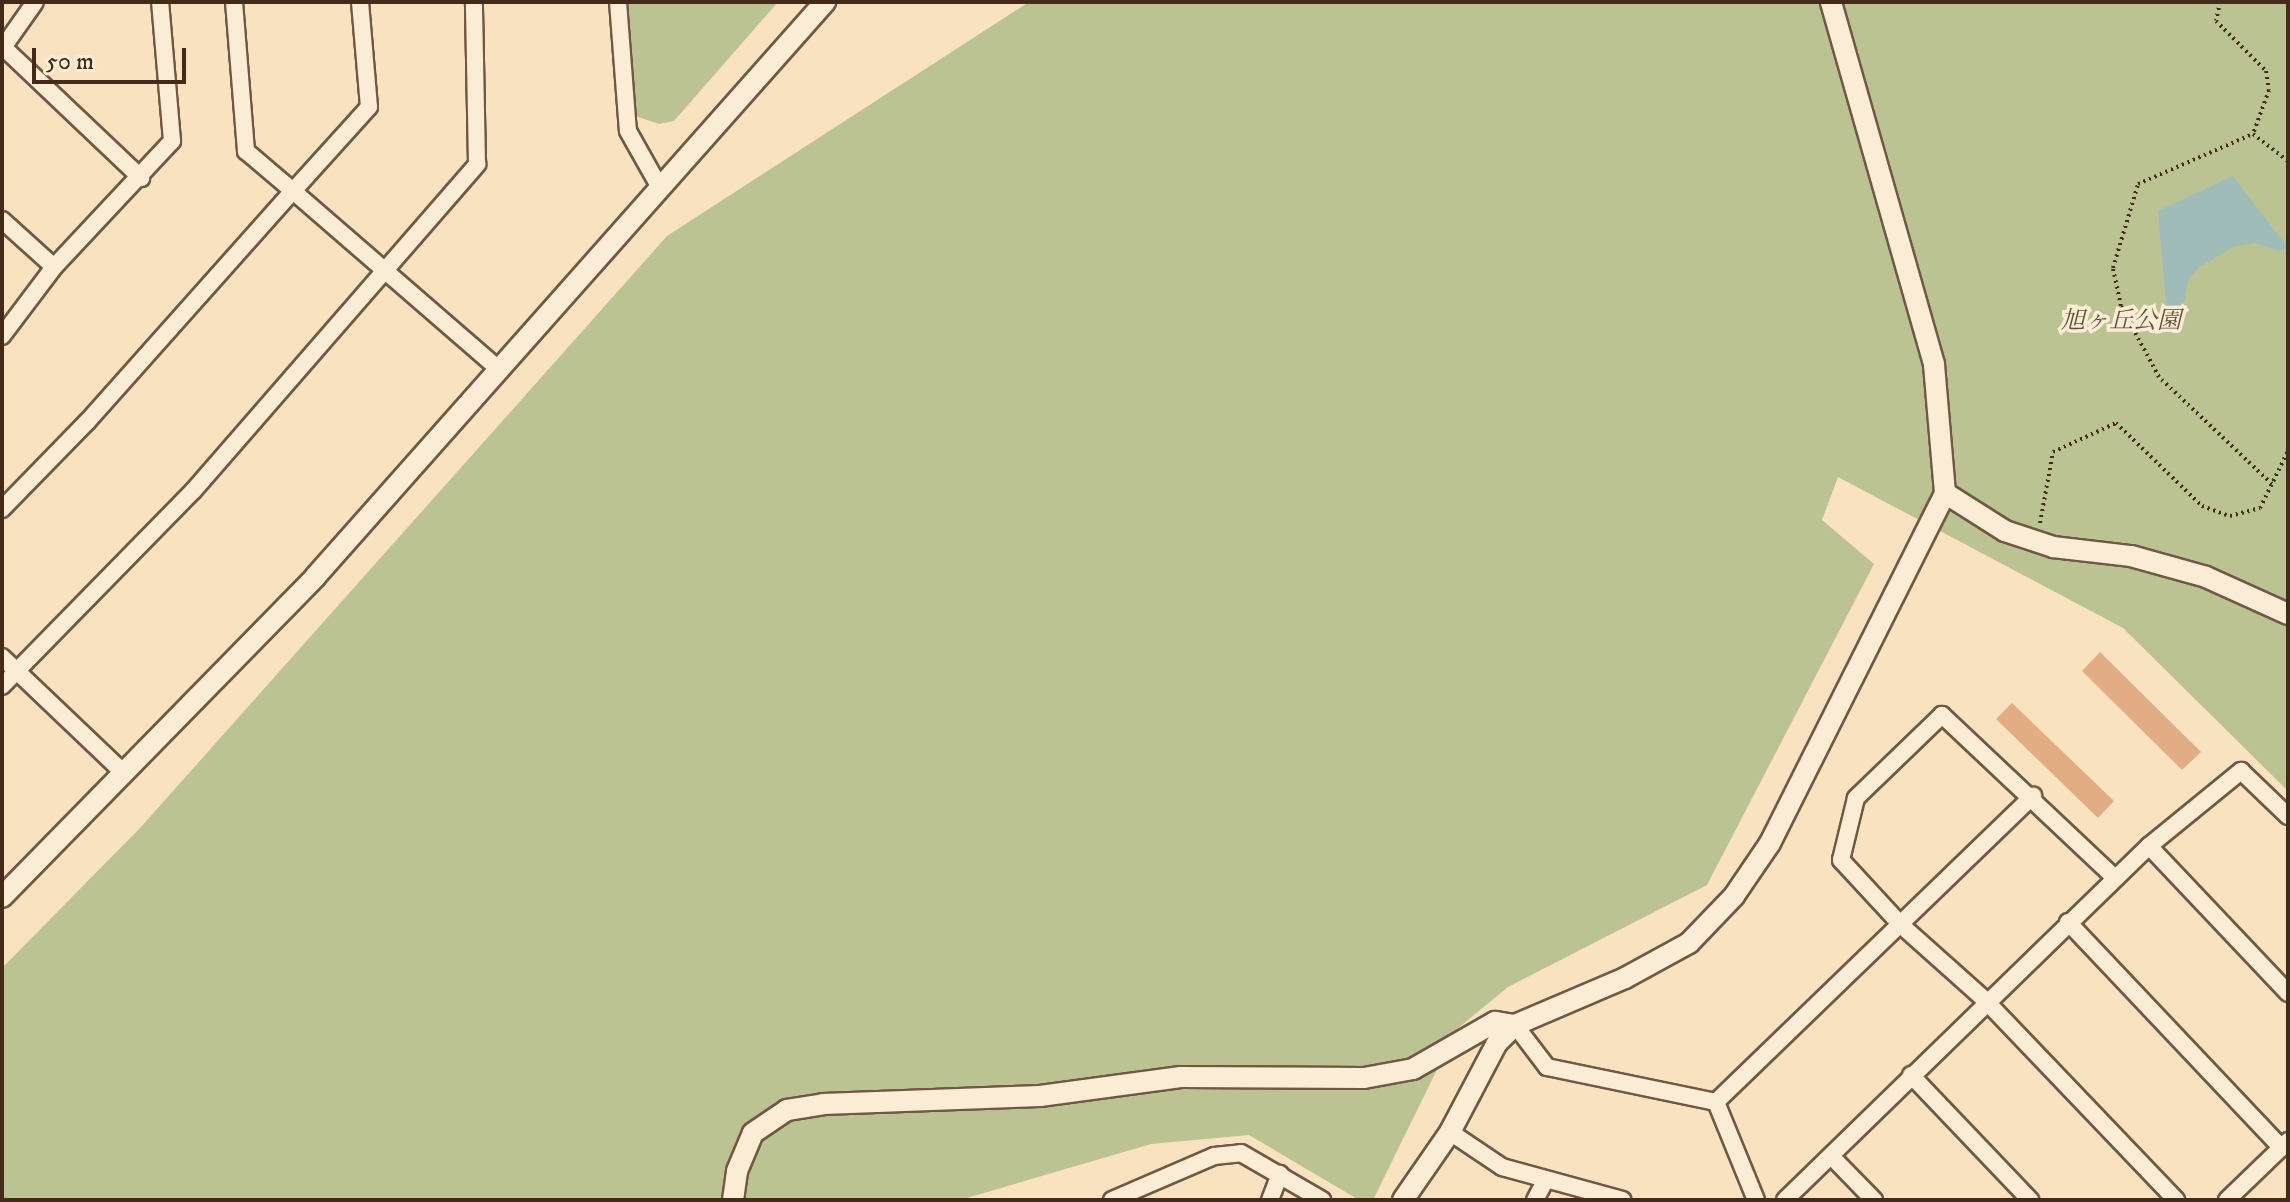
<!DOCTYPE html>
<meta charset="utf-8">
<style>
body{margin:0}
#map{position:relative;width:2290px;height:1202px;overflow:hidden;background:#f9e2c0;font-family:"IM FELL DW Pica","Noto Serif JP",serif}
div>[style]{position:absolute}
[style*='--x']{left:calc(var(--x)*1px);top:calc(var(--y)*1px);width:calc(var(--w)*1px);rotate:calc(var(--a)*1deg)}
.green>*{inset:0;background:#bcc393}
.water>*{inset:0;background:#a0bcb9}
.building>*{inset:0;background:#e2ad84}
.path>*{height:4px;margin-top:-2px;transform-origin:0;background:repeating-linear-gradient(90deg,#442a19 0 2px,transparent 0 6px)}
.roads{filter:drop-shadow(2px 0 #715843) drop-shadow(-2px 0 #715843) drop-shadow(0 2px #715843) drop-shadow(0 -2px #715843)}
.minor>*{height:16px;margin:-8px;padding:0 8px;transform-origin:8px;border-radius:8px;background:#fbecd6}
.tertiary>*{height:20px;margin:-10px;padding:0 10px;transform-origin:10px;border-radius:10px;background:#fbecd6}
span{translate:-50% -50%;white-space:nowrap;text-align:center;line-height:1.15;-webkit-text-stroke:7px #fbecd6;paint-order:stroke}
.park-label{font-size:24px;color:#625038;font-style:italic}
.frame{position:absolute;inset:0;border:4px solid #442a19;pointer-events:none}
.scale{position:absolute;left:32px;top:48px;width:154px;height:36px;box-sizing:border-box;border:4px solid #442a19;border-top:0;padding-left:10px;font-size:24px;line-height:28px;white-space:nowrap;color:#442a19;-webkit-text-stroke:6px #fbecd6;paint-order:stroke}
</style>
<div id="map">
<div class="green">
<i style="clip-path:polygon(626px 2px,778px 2px,674px 121px,659px 124px,635px 116px)"></i>
<i style="clip-path:polygon(1029px 2px,2288px 2px,2288px 791px,2123px 628px,1838px 477px,1822px 520px,1874px 564px,1707px 885px,1508px 987px,1457px 1029px,1373px 1200px,1359px 1200px,1249px 1135px,1151px 1144px,960px 1200px,2px 1200px,2px 968px,141px 827px,667px 236px)"></i>
</div>
<div class="water">
<i style="clip-path:polygon(2233px 176px,2288px 248px,2280px 251px,2255px 243px,2233px 247px,2200px 267px,2189px 278px,2180px 322px,2168px 325px,2158px 211px)"></i>
</div>
<div class="building">
<i style="clip-path:polygon(2100px 652px,2201px 752px,2182px 770px,2082px 671px)"></i>
<i style="clip-path:polygon(2012px 703px,2114px 801px,2098px 818px,1996px 719px)"></i>
</div>
<div class="path">
<i style="--x:2220;--y:2;--w:19;--a:102"></i>
<i style="--x:2216;--y:21;--w:71;--a:45"></i>
<i style="--x:2266;--y:71;--w:19;--a:81"></i>
<i style="--x:2269;--y:90;--w:47;--a:110"></i>
<i style="--x:2272;--y:484;--w:156;--a:-136.6"></i>
<i style="--x:2159;--y:377;--w:81;--a:-118.2"></i>
<i style="--x:2121;--y:306;--w:39;--a:-102"></i>
<i style="--x:2113;--y:268;--w:88;--a:-73.4"></i>
<i style="--x:2138;--y:184;--w:125;--a:-23.5"></i>
<i style="--x:2253;--y:134;--w:44;--a:37.6"></i>
<i style="--x:2040;--y:523;--w:72;--a:-79.6"></i>
<i style="--x:2053;--y:452;--w:69;--a:-24.7"></i>
<i style="--x:2116;--y:423;--w:120;--a:44"></i>
<i style="--x:2202;--y:506;--w:30;--a:20"></i>
<i style="--x:2230;--y:516;--w:31;--a:-15"></i>
<i style="--x:2260;--y:508;--w:64;--a:-63.8"></i>
</div>
<div class="roads">
<div class="minor">
<i style="--x:360;--y:2;--w:105;--a:85.1"></i>
<i style="--x:369;--y:107;--w:113;--a:132.1"></i>
<i style="--x:293;--y:191;--w:270;--a:40.9"></i>
<i style="--x:618;--y:2;--w:129;--a:85.6"></i>
<i style="--x:628;--y:131;--w:63;--a:60.6"></i>
<i style="--x:2;--y:46;--w:192;--a:43.5"></i>
<i style="--x:2;--y:49;--w:57;--a:-54.9"></i>
<i style="--x:2;--y:220;--w:70;--a:42.1"></i>
<i style="--x:2;--y:336;--w:86;--a:-53"></i>
<i style="--x:54;--y:267;--w:173;--a:-46.9"></i>
<i style="--x:172;--y:141;--w:140;--a:-94.9"></i>
<i style="--x:2;--y:509;--w:122;--a:-45.7"></i>
<i style="--x:87;--y:422;--w:310;--a:-48.3"></i>
<i style="--x:293;--y:191;--w:62;--a:-139.6"></i>
<i style="--x:246;--y:151;--w:149;--a:-94.6"></i>
<i style="--x:2;--y:657;--w:168;--a:43.6"></i>
<i style="--x:2;--y:686;--w:274;--a:-45.6"></i>
<i style="--x:194;--y:490;--w:432;--a:-49"></i>
<i style="--x:477;--y:164;--w:162;--a:-91.1"></i>
<i style="--x:2149;--y:846;--w:202;--a:46.6"></i>
<i style="--x:2115;--y:878;--w:238;--a:-136.7"></i>
<i style="--x:1942;--y:715;--w:120;--a:136"></i>
<i style="--x:1856;--y:798;--w:64;--a:103.6"></i>
<i style="--x:1841;--y:860;--w:87;--a:47.3"></i>
<i style="--x:1900;--y:924;--w:114;--a:41.8"></i>
<i style="--x:1985;--y:1000;--w:277;--a:46.3"></i>
<i style="--x:2068;--y:922;--w:311;--a:46.6"></i>
<i style="--x:1515;--y:1025;--w:53;--a:52.7"></i>
<i style="--x:1547;--y:1067;--w:173;--a:11.7"></i>
<i style="--x:1716;--y:1102;--w:441;--a:-44"></i>
<i style="--x:1911;--y:1075;--w:173;--a:46.4"></i>
<i style="--x:1716;--y:1102;--w:106;--a:67.8"></i>
<i style="--x:1450;--y:1132;--w:63;--a:33.9"></i>
<i style="--x:1502;--y:1167;--w:125;--a:15.3"></i>
<i style="--x:1831;--y:1156;--w:62;--a:45.7"></i>
<i style="--x:1112;--y:1200;--w:111;--a:-23.3"></i>
<i style="--x:1214;--y:1156;--w:27;--a:-6"></i>
<i style="--x:1241;--y:1153;--w:94;--a:30.1"></i>
<i style="--x:1270;--y:1200;--w:28;--a:-69"></i>
<i style="--x:1535;--y:1200;--w:21;--a:-62"></i>
<i style="--x:1785;--y:1200;--w:508;--a:-44.2"></i>
<i style="--x:2149;--y:846;--w:119;--a:-39.2"></i>
<i style="--x:2241;--y:771;--w:65;--a:43.8"></i>
<i style="--x:2227;--y:1200;--w:85;--a:-44"></i>
</div>
<div class="tertiary">
<i style="--x:1945;--y:493;--w:71;--a:32.3"></i>
<i style="--x:2005;--y:531;--w:51;--a:18.4"></i>
<i style="--x:2053;--y:547;--w:79;--a:6.6"></i>
<i style="--x:2131;--y:556;--w:78;--a:15.6"></i>
<i style="--x:2206;--y:577;--w:90;--a:24.3"></i>
<i style="--x:2;--y:897;--w:448;--a:-45.6"></i>
<i style="--x:315;--y:577;--w:769;--a:-48.43"></i>
<i style="--x:733;--y:1200;--w:29;--a:-82"></i>
<i style="--x:737;--y:1171;--w:41;--a:-67.2"></i>
<i style="--x:753;--y:1133;--w:41;--a:-34.1"></i>
<i style="--x:787;--y:1110;--w:36;--a:-9"></i>
<i style="--x:823;--y:1104;--w:217;--a:-2.1"></i>
<i style="--x:1040;--y:1096;--w:142;--a:-7.7"></i>
<i style="--x:1181;--y:1077;--w:183;--a:0.3"></i>
<i style="--x:1364;--y:1078;--w:50;--a:-10.4"></i>
<i style="--x:1413;--y:1069;--w:95;--a:-29.8"></i>
<i style="--x:1495;--y:1022;--w:20;--a:9"></i>
<i style="--x:1403;--y:1200;--w:83;--a:-55.3"></i>
<i style="--x:1450;--y:1132;--w:101;--a:-62.2"></i>
<i style="--x:1497;--y:1043;--w:25;--a:-45"></i>
<i style="--x:1515;--y:1025;--w:120;--a:-23.1"></i>
<i style="--x:1625;--y:978;--w:73;--a:-28.7"></i>
<i style="--x:1689;--y:943;--w:65;--a:-46.2"></i>
<i style="--x:1734;--y:896;--w:64;--a:-55.8"></i>
<i style="--x:1770;--y:843;--w:391;--a:-63.4"></i>
<i style="--x:1945;--y:493;--w:129;--a:-94.9"></i>
<i style="--x:1934;--y:364;--w:376;--a:-105.9"></i>
</div>
</div>
<div class="park-label">
<span style="left:2121px;top:322px">旭ヶ丘公園</span>
</div>
<div class="frame"></div>
<div class="scale">50 m</div>
</div>
